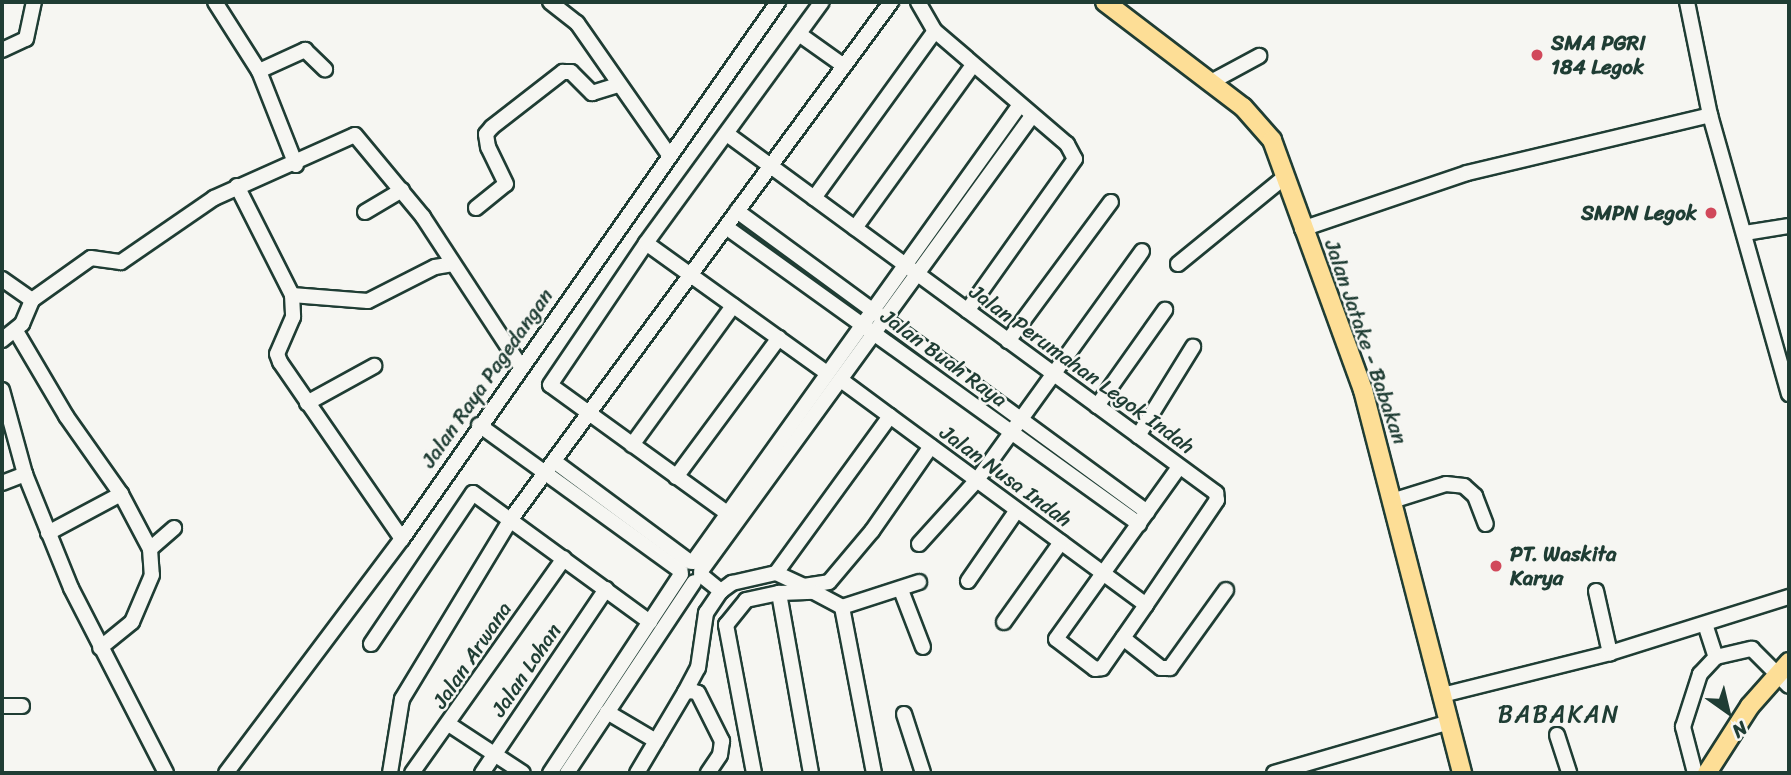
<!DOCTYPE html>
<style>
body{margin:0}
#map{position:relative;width:1791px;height:775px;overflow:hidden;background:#f6f6f2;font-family:Sriracha,sans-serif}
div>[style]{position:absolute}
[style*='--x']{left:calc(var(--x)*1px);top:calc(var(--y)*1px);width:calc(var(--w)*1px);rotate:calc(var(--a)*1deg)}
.roads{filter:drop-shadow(2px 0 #1f3d34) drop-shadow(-2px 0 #1f3d34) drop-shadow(0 2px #1f3d34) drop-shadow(0 -2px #1f3d34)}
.minor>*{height:14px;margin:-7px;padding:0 7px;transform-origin:7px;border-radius:7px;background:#f6f6f2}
.major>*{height:18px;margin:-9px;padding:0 9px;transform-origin:9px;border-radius:9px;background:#fdde96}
.dots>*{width:19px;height:19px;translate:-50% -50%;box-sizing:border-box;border:4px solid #f6f6f2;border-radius:50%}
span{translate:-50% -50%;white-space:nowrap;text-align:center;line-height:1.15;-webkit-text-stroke:5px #f6f6f2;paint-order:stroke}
.poi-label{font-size:21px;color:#1f3d34;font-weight:700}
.left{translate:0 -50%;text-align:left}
.right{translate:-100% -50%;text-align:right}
.street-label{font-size:21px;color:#1f3d34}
.quarter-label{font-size:24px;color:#1f3d34;letter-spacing:2px}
.frame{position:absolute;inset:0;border:4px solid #1f3d34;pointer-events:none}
.north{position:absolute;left:1693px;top:677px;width:70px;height:70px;-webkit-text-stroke:5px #f6f6f2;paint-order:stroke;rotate:146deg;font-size:19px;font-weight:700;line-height:28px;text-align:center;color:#1f3d34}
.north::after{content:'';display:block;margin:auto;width:24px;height:32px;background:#1f3d34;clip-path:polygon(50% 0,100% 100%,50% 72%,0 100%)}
</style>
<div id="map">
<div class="roads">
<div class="minor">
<i style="--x:215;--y:2;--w:82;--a:57.5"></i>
<i style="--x:259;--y:71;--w:101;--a:68.5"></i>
<i style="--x:550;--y:2;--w:34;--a:38"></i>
<i style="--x:577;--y:23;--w:161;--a:55.1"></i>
<i style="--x:918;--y:2;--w:34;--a:60"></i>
<i style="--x:935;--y:31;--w:174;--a:40.6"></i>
<i style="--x:1067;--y:144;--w:17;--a:62"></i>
<i style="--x:1075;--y:159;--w:186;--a:125.4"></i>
<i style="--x:1687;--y:2;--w:115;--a:78.5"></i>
<i style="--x:1710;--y:115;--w:290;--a:74.2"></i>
<i style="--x:799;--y:34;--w:55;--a:35.4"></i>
<i style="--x:2;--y:50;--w:26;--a:-25"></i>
<i style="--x:26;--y:39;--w:38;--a:-78"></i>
<i style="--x:259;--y:71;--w:51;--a:-24.5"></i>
<i style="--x:305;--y:50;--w:28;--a:44"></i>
<i style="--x:1211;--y:82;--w:55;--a:-28.4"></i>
<i style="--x:727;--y:134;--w:607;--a:36.28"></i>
<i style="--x:1216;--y:493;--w:7;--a:82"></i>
<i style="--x:1217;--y:500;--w:127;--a:124.1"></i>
<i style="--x:1146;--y:605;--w:77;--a:124.9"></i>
<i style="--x:1102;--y:668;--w:7;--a:172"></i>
<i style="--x:1095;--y:669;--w:49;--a:-142.4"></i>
<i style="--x:1056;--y:639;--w:211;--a:-54.4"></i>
<i style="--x:237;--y:186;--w:122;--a:63.2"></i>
<i style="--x:292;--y:295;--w:22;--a:87"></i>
<i style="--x:293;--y:317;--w:40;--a:113.4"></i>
<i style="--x:277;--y:354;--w:9;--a:69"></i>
<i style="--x:280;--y:362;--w:215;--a:55.4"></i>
<i style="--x:814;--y:198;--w:206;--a:-54.1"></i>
<i style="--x:476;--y:208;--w:38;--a:-39"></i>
<i style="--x:506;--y:184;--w:41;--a:-115.9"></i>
<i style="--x:488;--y:147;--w:13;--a:-99"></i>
<i style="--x:486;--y:134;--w:9;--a:-49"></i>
<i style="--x:492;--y:127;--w:90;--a:-37.8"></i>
<i style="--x:563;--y:72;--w:8;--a:0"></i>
<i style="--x:571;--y:72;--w:30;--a:45"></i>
<i style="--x:592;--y:93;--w:28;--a:-17"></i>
<i style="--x:737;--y:211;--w:509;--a:36.28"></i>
<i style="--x:365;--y:212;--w:43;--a:-30.7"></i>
<i style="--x:726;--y:227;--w:509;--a:35.72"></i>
<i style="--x:855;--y:228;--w:201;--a:-54.1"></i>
<i style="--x:1302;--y:229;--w:174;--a:-18.7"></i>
<i style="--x:1467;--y:173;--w:250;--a:-13.4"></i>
<i style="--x:1745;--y:233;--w:45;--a:-9"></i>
<i style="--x:646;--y:243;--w:223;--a:35.7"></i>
<i style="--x:1178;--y:264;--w:139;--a:-39.2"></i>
<i style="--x:2;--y:279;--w:37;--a:35"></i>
<i style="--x:292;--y:295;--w:76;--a:4.5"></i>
<i style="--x:368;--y:301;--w:75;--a:-26.9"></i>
<i style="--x:435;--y:267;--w:18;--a:-9"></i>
<i style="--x:16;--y:331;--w:99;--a:59.5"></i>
<i style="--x:66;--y:416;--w:95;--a:54.8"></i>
<i style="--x:121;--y:494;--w:62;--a:62.2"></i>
<i style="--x:150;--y:549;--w:26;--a:86"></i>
<i style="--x:152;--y:575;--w:51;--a:113.1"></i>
<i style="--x:132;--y:622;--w:41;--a:140.9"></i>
<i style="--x:2;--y:340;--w:26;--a:-39"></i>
<i style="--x:22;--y:324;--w:26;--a:-67"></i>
<i style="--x:32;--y:300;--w:72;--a:-35.4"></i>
<i style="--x:91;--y:258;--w:30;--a:8"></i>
<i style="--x:121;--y:262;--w:113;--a:-34.5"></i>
<i style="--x:214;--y:198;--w:154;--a:-24.1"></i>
<i style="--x:355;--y:135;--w:107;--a:50.3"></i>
<i style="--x:423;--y:217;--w:177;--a:56.8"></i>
<i style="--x:1008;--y:341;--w:173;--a:-53.5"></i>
<i style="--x:841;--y:380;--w:379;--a:36.4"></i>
<i style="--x:2;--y:390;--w:87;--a:74.7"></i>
<i style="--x:25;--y:474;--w:123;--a:68"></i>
<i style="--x:71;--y:588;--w:208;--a:62.8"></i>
<i style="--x:307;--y:403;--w:77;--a:-28.9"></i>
<i style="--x:1097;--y:406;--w:118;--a:-54.7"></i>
<i style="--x:479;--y:425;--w:249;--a:35.9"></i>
<i style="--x:1138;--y:436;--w:105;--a:-58.3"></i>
<i style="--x:632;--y:445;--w:172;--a:-54"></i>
<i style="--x:554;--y:461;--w:169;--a:36.6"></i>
<i style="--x:676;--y:477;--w:173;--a:-53.5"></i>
<i style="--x:2;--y:483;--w:25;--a:-21"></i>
<i style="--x:1395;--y:500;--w:53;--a:-17.4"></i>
<i style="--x:1446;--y:484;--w:18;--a:6"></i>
<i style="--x:1464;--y:486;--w:15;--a:42"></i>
<i style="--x:1475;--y:496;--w:30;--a:69"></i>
<i style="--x:727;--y:513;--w:218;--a:-144.1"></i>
<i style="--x:550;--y:385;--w:171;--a:-55.9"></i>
<i style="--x:646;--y:243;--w:298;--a:-53.9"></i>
<i style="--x:48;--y:533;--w:83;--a:-28.1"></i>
<i style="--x:919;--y:544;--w:86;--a:-47.8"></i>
<i style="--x:977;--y:480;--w:282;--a:-54.2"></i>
<i style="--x:150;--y:549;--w:32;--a:-41"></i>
<i style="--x:693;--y:562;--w:561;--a:-54.44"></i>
<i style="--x:701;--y:571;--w:563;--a:-53.97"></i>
<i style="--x:776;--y:573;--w:31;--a:25"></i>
<i style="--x:804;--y:586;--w:25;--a:-9"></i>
<i style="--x:829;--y:582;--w:67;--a:-49.9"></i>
<i style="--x:872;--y:531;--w:103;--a:-55.2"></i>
<i style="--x:701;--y:575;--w:26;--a:39"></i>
<i style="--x:721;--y:591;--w:14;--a:-36"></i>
<i style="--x:732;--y:583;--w:45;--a:-12.8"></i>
<i style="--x:776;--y:573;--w:194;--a:-54"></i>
<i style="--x:968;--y:581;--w:86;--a:-55.4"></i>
<i style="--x:901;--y:590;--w:61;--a:68.9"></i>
<i style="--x:1596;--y:591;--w:64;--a:77.3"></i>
<i style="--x:842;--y:607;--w:169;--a:79.1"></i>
<i style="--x:1004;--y:622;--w:98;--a:-54.5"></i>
<i style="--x:1705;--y:624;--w:35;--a:72"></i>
<i style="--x:1123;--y:638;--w:48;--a:38.3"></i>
<i style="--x:1161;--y:668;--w:9;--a:0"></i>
<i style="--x:1170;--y:668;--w:96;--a:-54.3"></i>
<i style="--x:371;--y:644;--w:182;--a:-56"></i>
<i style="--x:473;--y:493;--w:219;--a:36.1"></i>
<i style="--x:685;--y:692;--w:27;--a:-62"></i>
<i style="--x:698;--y:668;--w:56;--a:-81.7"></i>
<i style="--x:706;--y:613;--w:27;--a:-56"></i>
<i style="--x:1442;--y:695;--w:173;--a:-14"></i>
<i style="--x:1610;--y:653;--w:188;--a:-17.4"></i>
<i style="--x:2;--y:706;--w:20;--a:0"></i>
<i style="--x:607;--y:712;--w:57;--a:30.6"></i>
<i style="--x:904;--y:714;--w:62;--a:72.1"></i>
<i style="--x:450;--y:725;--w:87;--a:33.3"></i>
<i style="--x:1557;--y:735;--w:40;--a:72"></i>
<i style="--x:226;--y:773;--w:293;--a:-53.1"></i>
<i style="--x:402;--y:539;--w:656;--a:-55"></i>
<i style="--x:390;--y:773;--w:75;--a:-80.8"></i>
<i style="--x:402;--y:699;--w:210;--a:-58.8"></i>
<i style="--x:511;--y:519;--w:642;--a:-53.68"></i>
<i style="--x:412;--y:773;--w:263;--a:-54.7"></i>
<i style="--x:482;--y:773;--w:222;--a:-56"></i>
<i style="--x:550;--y:773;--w:238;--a:-56.6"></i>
<i style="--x:567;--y:773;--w:229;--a:-56.4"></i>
<i style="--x:637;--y:773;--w:94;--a:-59.3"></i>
<i style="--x:685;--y:692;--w:7;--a:-8"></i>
<i style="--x:692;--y:691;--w:6;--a:18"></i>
<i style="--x:698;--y:693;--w:54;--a:63.4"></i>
<i style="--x:722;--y:741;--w:14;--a:98"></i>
<i style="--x:720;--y:755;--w:22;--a:124"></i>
<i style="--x:754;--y:773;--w:151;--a:-100.7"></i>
<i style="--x:726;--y:625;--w:32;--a:-51"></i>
<i style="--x:746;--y:600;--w:34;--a:-12"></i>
<i style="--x:811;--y:773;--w:183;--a:-100.1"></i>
<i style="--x:779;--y:593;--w:35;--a:-2"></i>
<i style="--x:814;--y:592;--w:32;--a:28"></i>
<i style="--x:842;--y:607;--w:81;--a:-18"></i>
<i style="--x:1274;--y:773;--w:182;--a:-16.2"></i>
<i style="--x:1695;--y:773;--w:48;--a:-104.6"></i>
<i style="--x:1683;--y:727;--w:56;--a:-72.2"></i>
<i style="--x:1700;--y:674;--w:23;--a:-47"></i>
<i style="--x:1716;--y:657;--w:37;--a:-13"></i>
<i style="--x:1752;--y:649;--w:52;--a:45"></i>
</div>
<div class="major">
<i style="--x:1105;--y:2;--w:173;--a:37.3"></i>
<i style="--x:1243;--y:107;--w:44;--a:48.7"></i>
<i style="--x:1272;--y:140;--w:266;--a:70"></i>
<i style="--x:1363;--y:390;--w:396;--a:75.5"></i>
<i style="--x:1707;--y:773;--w:80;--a:-57.3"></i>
<i style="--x:1750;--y:706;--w:59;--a:-48.4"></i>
</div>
</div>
<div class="dots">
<i style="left:1537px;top:55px;background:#d1495b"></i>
<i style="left:1711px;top:213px;background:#d1495b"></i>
<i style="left:1496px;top:566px;background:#d1495b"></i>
</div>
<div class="poi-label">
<span class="left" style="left:1551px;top:55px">SMA PGRI<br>184 Legok</span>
<span class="right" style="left:1697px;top:213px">SMPN Legok</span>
<span class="left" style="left:1510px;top:566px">PT. Waskita<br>Karya</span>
</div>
<div class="street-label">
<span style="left:1366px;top:342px;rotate:71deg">Jalan Jatake - Babakan</span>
<span style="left:944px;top:358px;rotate:36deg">Jalan Buah Raya</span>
<span style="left:1082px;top:369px;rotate:36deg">Jalan Perumahan Legok Indah</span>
<span style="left:487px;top:378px;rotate:-55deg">Jalan Raya Pagedangan</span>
<span style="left:1006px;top:476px;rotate:36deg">Jalan Nusa Indah</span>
<span style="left:472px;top:655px;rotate:-56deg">Jalan Arwana</span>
<span style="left:526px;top:670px;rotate:-56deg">Jalan Lohan</span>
</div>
<div class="quarter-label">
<span style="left:1559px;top:715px">BABAKAN</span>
</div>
<div class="frame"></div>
<div class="north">N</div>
</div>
